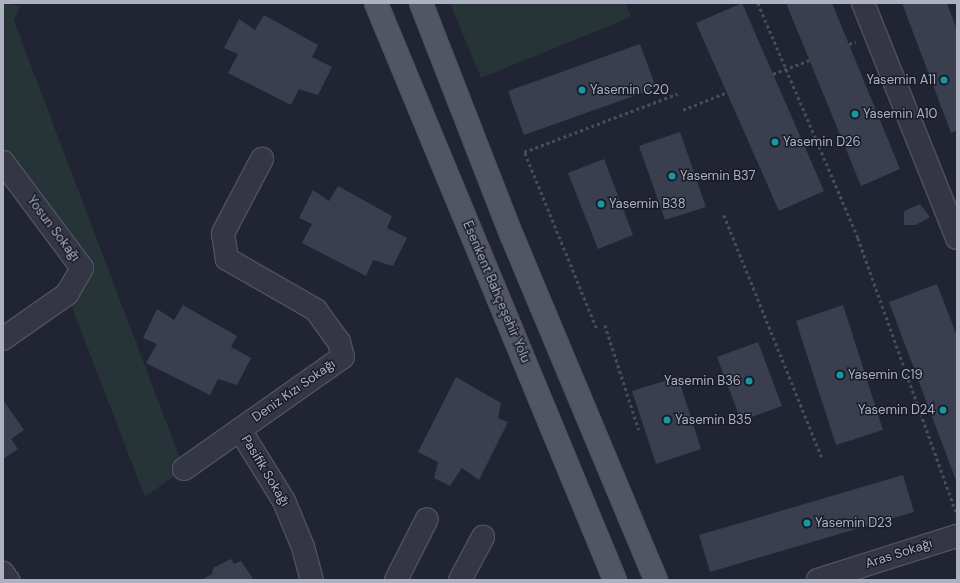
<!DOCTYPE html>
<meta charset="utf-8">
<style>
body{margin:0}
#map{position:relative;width:960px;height:583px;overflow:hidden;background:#212432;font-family:"DM Sans",sans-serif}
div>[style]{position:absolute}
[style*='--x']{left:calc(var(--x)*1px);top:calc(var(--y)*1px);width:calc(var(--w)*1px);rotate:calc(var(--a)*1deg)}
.green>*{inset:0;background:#263438}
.building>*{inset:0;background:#3a3f50}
.path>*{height:2.5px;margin-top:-1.25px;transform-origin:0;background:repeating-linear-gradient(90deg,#444f55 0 3px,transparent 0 6px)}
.roads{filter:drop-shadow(1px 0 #4e515f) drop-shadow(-1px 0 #4e515f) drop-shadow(0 1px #4e515f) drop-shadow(0 -1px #4e515f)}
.minor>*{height:22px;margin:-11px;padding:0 11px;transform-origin:11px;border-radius:11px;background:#343743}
.primary>*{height:22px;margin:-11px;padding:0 11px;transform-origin:11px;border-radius:11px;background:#525564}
.dots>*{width:11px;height:11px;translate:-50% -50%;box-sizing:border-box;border:2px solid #191c28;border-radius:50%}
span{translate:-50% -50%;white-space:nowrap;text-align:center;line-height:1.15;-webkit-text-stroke:3px #191c28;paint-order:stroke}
.poi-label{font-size:13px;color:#aeb1c1}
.right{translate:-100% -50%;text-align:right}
.left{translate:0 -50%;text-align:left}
.street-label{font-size:13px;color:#aeb1c1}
.frame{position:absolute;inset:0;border:4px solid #aeb1c1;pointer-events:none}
</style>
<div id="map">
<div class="green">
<i style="clip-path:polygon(3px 3px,20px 6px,14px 21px,184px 469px,145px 497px,67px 294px,82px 268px,3px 162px)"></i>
<i style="clip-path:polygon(450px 3px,626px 3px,631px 17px,481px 78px)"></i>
</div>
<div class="building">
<i style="clip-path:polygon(742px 3px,824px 191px,779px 211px,696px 23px)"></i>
<i style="clip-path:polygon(786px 3px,832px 3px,900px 169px,861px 186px)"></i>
<i style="clip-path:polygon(902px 3px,947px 3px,957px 30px,957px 130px,951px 133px)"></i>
<i style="clip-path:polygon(264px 15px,318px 45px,312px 57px,332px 67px,318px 95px,299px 89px,291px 105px,228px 73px,238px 54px,224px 48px,239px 19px,255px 30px)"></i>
<i style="clip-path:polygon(640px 44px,656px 88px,524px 135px,508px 91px)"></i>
<i style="clip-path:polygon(680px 132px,706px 207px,665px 220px,639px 146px)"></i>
<i style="clip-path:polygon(604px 159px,633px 235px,598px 249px,568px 173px)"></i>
<i style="clip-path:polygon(338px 186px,392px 216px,387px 228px,407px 238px,393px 266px,373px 260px,366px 276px,302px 243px,312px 224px,299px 218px,313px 190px,329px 201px)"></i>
<i style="clip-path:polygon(920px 204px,930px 217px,916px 225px,904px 225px,904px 211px)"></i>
<i style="clip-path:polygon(937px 284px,957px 336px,957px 483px,889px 302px)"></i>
<i style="clip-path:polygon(183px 305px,237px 336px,231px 347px,251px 358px,237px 385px,218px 379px,210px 395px,146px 363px,157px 344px,143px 338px,157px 309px,174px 320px)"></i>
<i style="clip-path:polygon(843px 305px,883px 430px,836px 445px,796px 321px)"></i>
<i style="clip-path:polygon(758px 342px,782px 406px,741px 421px,717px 357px)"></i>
<i style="clip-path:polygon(456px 377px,501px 403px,498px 418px,508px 422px,479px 480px,462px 468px,450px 486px,434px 478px,438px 462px,418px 452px)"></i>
<i style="clip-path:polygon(678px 377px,701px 449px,656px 464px,632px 391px)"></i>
<i style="clip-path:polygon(3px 400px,24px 430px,11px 439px,18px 449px,3px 459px)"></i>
<i style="clip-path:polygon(903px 475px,914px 512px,710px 572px,699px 535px)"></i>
<i style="clip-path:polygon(231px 559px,234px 564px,241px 561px,254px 580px,201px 580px,212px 574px,213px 568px)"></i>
</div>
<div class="path">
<i style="--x:758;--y:3;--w:255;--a:66.9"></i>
<i style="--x:858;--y:238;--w:293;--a:70.3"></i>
<i style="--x:849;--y:44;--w:7;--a:-16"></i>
<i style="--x:773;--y:74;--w:39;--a:-21"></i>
<i style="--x:683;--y:110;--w:48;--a:-22.2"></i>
<i style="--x:724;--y:215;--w:262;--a:68"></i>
<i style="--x:605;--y:325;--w:110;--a:72.1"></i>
<i style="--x:596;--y:328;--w:190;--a:-112.2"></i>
<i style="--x:524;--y:152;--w:164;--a:-20.8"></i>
</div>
<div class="roads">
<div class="minor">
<i style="--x:863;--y:3;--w:253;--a:68.2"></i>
<i style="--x:3;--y:162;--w:132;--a:53.3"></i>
<i style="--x:82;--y:268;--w:30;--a:120"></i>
<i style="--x:67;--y:294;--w:78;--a:144.9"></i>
<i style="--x:240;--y:430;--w:84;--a:58.2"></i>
<i style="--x:284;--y:501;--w:50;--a:67.6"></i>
<i style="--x:303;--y:547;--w:34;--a:75"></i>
<i style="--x:184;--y:469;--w:194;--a:-35.2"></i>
<i style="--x:343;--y:357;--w:16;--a:-105"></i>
<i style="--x:339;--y:342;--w:39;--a:-126"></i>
<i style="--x:316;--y:310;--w:103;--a:-150.2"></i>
<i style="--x:227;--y:259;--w:26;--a:-99"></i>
<i style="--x:223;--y:233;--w:84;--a:-62.2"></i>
<i style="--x:3;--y:573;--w:9;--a:54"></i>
<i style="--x:396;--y:580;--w:68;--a:-63.1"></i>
<i style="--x:460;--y:580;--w:49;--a:-61.9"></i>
<i style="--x:818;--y:580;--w:146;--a:-17.6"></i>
</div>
<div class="primary">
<i style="--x:376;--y:3;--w:625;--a:67.5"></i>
<i style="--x:421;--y:3;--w:250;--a:68.7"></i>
<i style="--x:512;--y:236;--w:373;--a:67.3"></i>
</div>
</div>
<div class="dots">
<i style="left:944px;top:80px;background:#0f9aa8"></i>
<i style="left:582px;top:90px;background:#0f9aa8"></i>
<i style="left:855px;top:114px;background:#0f9aa8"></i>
<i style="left:775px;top:142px;background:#0f9aa8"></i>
<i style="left:672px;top:176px;background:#0f9aa8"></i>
<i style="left:601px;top:204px;background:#0f9aa8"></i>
<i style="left:840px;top:375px;background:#0f9aa8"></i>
<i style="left:749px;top:381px;background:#0f9aa8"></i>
<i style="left:943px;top:410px;background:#0f9aa8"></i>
<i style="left:667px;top:420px;background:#0f9aa8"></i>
<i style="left:807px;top:523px;background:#0f9aa8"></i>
</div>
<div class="poi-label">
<span class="right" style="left:936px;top:80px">Yasemin A11</span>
<span class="left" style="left:590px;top:90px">Yasemin C20</span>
<span class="left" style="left:863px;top:114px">Yasemin A10</span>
<span class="left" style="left:783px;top:142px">Yasemin D26</span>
<span class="left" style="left:680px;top:176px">Yasemin B37</span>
<span class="left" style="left:609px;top:204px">Yasemin B38</span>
<span class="left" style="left:848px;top:375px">Yasemin C19</span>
<span class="right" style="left:741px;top:381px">Yasemin B36</span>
<span class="right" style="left:935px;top:410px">Yasemin D24</span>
<span class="left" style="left:675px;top:420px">Yasemin B35</span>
<span class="left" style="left:815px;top:523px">Yasemin D23</span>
</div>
<div class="street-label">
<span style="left:53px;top:229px;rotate:53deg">Yosun Sokağı</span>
<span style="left:496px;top:292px;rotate:67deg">Esenkent Bahçeşehir Yolu</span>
<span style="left:294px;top:391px;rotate:-35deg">Deniz Kızı Sokağı</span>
<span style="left:265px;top:471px;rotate:59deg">Pasifik Sokağı</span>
<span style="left:899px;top:554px;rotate:-18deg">Aras Sokağı</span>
</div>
<div class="frame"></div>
</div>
